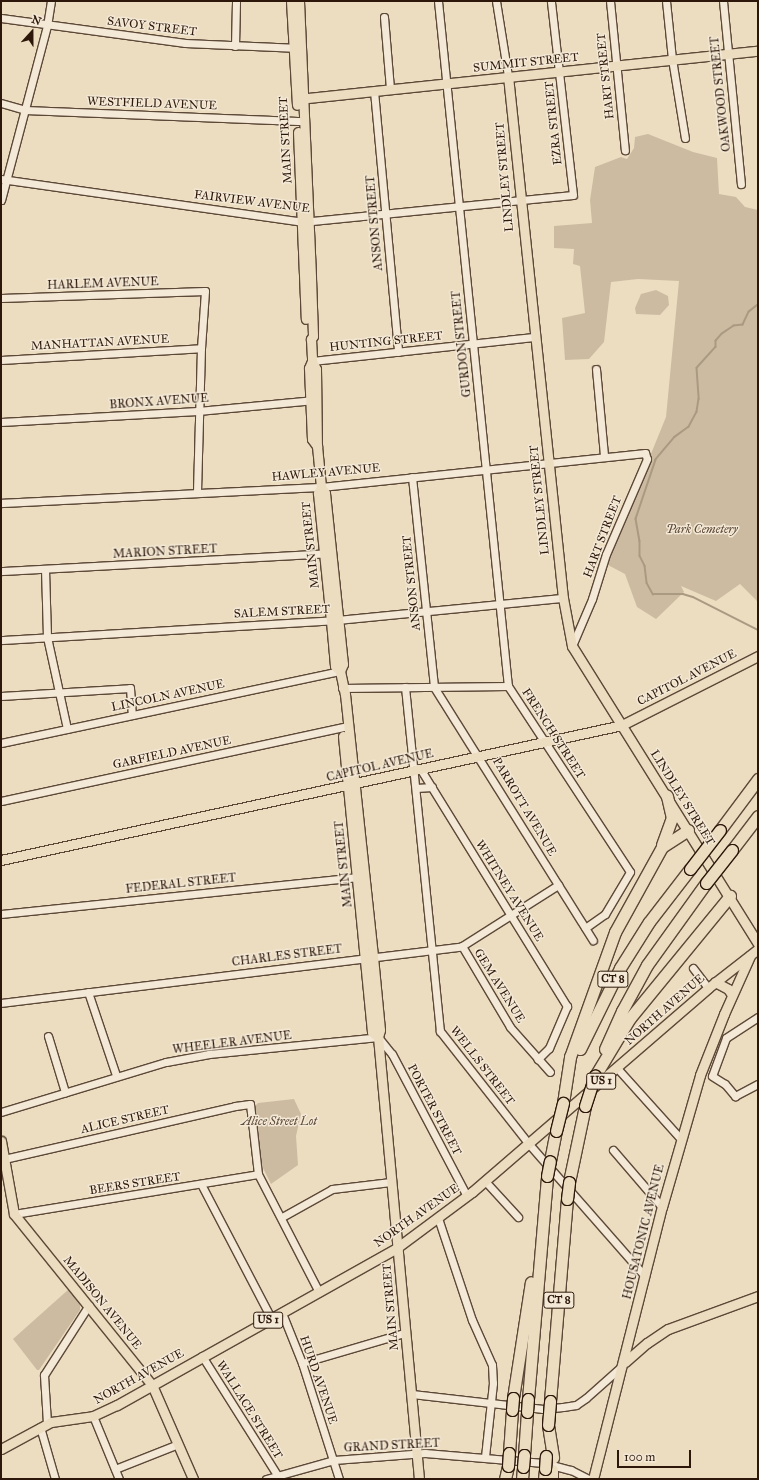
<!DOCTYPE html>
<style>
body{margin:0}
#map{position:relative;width:759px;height:1480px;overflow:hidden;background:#ecddc0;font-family:"IM FELL Great Primer",serif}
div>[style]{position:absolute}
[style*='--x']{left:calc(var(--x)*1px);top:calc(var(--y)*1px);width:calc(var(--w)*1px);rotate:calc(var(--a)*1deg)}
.green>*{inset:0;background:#ccbba1}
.stream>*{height:1.5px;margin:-0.75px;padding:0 0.75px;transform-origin:0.75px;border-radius:0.75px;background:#ab9a82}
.roads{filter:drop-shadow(1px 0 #5d4838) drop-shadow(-1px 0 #5d4838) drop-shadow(0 1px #5d4838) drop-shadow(0 -1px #5d4838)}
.minor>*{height:7px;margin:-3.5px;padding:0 3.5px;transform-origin:3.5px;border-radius:3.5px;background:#f3e9d6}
.major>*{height:9px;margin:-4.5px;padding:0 4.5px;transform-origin:4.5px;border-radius:4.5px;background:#ecddc0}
.highway>*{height:11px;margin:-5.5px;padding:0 5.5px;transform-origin:5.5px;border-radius:5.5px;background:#ecddc0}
.bridges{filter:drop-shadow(1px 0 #2d170a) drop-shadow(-1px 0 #2d170a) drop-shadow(0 1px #2d170a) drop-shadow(0 -1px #2d170a)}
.highway-bridge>*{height:11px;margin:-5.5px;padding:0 5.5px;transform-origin:5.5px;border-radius:5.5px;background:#ecddc0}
span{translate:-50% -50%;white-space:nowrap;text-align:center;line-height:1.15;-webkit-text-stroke:3px #f3e9d6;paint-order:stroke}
.shield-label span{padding:1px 3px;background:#f3e9d6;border:1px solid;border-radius:3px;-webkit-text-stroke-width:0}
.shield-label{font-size:11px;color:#2d170a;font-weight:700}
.street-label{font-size:12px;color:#2d170a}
.park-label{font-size:12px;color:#5d4837;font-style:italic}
.frame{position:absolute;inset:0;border:2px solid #2d170a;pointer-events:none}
.north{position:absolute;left:12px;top:12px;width:40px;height:40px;-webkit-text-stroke:3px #f3e9d6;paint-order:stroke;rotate:21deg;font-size:11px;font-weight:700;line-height:16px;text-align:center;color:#2d170a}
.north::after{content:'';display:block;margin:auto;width:14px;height:18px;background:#2d170a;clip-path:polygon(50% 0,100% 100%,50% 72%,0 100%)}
.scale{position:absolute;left:617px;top:1450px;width:74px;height:18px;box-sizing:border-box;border:2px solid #2d170a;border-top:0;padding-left:5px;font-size:12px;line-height:14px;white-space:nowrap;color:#2d170a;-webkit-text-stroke:3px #f3e9d6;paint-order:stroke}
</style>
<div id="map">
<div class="green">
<i style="clip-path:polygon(648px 134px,693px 152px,717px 158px,719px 194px,736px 197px,745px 207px,758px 210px,758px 602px,740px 584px,716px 601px,681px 586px,684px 592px,656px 619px,637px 607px,625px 574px,606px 564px,666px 417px,679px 281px,638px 279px,611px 282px,604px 342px,589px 359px,565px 360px,562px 318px,585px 313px,580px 266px,573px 264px,574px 249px,554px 248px,554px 226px,592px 223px,590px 200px,595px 167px,621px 157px,627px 159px,634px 148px,635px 137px)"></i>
<i style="clip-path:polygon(656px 290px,668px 296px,669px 305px,660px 315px,636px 314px,635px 308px,641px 294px)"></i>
<i style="clip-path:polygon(294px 1099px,301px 1114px,296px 1136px,298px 1165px,271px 1184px,262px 1166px,255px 1106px,258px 1103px)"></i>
<i style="clip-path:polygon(69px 1289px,80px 1302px,80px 1310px,39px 1370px,37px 1370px,13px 1339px)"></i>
</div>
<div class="stream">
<i style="--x:758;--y:305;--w:11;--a:142"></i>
<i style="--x:749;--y:312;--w:14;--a:115"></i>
<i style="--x:743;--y:325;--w:9;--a:174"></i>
<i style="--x:734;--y:326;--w:14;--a:146"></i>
<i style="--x:722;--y:334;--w:9;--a:131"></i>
<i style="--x:716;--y:341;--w:6;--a:90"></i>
<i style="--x:716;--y:347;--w:28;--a:132"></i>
<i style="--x:697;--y:368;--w:31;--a:86"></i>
<i style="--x:699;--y:399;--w:13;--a:99"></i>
<i style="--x:697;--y:412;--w:17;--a:118"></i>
<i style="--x:689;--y:427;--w:17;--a:144"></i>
<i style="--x:675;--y:437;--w:30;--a:130"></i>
<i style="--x:656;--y:460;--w:62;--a:108.7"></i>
<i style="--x:636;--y:519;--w:22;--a:80"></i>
<i style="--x:640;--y:541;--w:15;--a:90"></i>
<i style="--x:640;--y:556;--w:11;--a:63"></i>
<i style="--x:645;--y:566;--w:17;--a:83"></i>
<i style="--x:647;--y:583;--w:13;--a:61"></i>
<i style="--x:653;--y:594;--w:30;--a:0"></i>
<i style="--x:683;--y:594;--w:10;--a:17"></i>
<i style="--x:693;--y:597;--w:73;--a:26.9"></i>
</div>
<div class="roads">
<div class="minor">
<i style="--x:438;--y:1;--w:689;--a:84.17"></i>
<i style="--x:496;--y:1;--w:76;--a:80.9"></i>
<i style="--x:610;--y:1;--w:150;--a:84.3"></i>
<i style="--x:666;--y:1;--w:58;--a:84.1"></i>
<i style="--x:672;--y:59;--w:80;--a:80.7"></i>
<i style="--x:723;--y:1;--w:184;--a:84.4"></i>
<i style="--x:384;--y:17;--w:72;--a:85.2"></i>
<i style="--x:1;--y:18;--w:186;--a:7.7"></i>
<i style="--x:185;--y:43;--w:114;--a:2.5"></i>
<i style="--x:235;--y:46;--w:45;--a:-88.7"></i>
<i style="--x:374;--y:91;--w:262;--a:84.7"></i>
<i style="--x:1;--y:103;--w:25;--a:16"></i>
<i style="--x:25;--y:110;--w:279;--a:2.3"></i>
<i style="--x:1;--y:179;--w:304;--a:8.1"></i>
<i style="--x:302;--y:222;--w:272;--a:-5.7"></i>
<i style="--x:573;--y:195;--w:195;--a:-96.5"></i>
<i style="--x:1;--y:200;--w:180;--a:-75.2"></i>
<i style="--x:47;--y:26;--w:25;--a:-81"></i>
<i style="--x:1;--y:298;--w:204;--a:-2"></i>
<i style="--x:205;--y:291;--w:57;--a:94"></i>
<i style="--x:201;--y:348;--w:144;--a:91.6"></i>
<i style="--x:1;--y:360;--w:200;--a:-3.4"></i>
<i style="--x:312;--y:361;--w:223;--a:-6.2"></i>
<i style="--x:596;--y:369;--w:87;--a:84.7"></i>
<i style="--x:1;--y:422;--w:197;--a:-3.2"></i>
<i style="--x:198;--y:411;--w:117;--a:-5.4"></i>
<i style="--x:412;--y:477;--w:211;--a:84"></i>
<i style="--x:434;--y:687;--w:299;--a:57.9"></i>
<i style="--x:1;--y:503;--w:320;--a:-2.9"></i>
<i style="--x:321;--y:487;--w:326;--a:-6"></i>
<i style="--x:645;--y:453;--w:6;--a:72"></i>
<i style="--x:647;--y:459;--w:103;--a:113.3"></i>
<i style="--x:606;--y:554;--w:47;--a:107.3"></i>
<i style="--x:592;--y:599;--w:51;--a:113.1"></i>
<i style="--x:45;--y:569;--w:68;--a:88.3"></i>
<i style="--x:47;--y:637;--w:94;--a:77.7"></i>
<i style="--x:1;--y:571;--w:328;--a:-3.1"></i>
<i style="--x:1;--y:640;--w:338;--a:-3.4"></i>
<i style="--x:338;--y:620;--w:226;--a:-5.6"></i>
<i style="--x:405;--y:687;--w:346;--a:84.2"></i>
<i style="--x:440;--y:1031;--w:142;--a:51.8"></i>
<i style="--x:528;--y:1143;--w:177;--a:48.7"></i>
<i style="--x:342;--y:688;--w:166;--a:-0.7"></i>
<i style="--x:508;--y:686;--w:222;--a:56.7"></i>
<i style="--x:630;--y:872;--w:49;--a:120.8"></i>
<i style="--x:605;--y:914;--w:24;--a:145"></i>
<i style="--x:1;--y:696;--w:129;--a:-3.5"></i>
<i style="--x:130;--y:688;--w:27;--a:86"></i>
<i style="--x:1;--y:743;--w:347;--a:-12"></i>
<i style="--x:421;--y:770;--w:278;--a:58.3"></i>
<i style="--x:567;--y:1006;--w:46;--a:113.2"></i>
<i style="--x:549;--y:1048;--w:16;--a:135"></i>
<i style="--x:416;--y:788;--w:16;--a:-4"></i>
<i style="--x:1;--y:801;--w:355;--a:-12.2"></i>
<i style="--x:1;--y:914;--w:363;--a:-5.9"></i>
<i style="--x:462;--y:946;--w:94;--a:59.3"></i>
<i style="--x:510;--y:1027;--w:60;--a:48.4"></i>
<i style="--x:693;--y:968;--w:25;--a:53"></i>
<i style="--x:88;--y:992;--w:88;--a:71.4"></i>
<i style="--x:1;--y:1003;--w:465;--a:-7"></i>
<i style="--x:462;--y:946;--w:114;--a:-32.4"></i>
<i style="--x:758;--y:1017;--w:38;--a:147"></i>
<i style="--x:726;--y:1038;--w:40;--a:110.2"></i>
<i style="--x:712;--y:1076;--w:15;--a:32"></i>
<i style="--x:725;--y:1084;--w:16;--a:50"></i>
<i style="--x:735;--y:1096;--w:26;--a:-28"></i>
<i style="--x:48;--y:1036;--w:59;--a:73.1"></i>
<i style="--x:617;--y:1068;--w:96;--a:48"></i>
<i style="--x:1;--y:1112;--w:172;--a:-16.9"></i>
<i style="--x:166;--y:1062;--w:44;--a:-10.5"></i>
<i style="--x:209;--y:1054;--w:170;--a:-5.7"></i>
<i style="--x:378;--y:1037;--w:22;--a:51"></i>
<i style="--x:392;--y:1054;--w:161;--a:62.2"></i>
<i style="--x:613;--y:1150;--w:75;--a:49.3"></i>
<i style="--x:4;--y:1159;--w:237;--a:-12.9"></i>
<i style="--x:235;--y:1106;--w:15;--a:-8"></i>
<i style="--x:250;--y:1104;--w:70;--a:83.5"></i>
<i style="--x:258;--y:1174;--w:133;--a:62.7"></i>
<i style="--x:485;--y:1181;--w:49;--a:47.5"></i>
<i style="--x:201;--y:1184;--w:151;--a:62.4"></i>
<i style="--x:14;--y:1214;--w:247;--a:-9.3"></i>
<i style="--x:282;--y:1217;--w:57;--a:-29.2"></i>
<i style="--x:332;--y:1189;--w:59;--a:-6.8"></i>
<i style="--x:438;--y:1218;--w:108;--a:71.6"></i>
<i style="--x:472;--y:1320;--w:49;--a:66"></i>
<i style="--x:492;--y:1365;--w:18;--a:87"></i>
<i style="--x:493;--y:1383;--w:74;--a:96.2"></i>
<i style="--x:282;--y:1313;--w:54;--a:68.2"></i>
<i style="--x:302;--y:1363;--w:122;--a:72.3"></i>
<i style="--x:202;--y:1356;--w:142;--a:57.7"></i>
<i style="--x:302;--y:1363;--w:106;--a:-16.4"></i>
<i style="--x:412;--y:1394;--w:132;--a:6.5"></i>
<i style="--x:543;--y:1409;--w:20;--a:-6"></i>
<i style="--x:563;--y:1407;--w:13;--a:-9"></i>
<i style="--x:576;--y:1405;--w:12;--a:-35"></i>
<i style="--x:586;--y:1398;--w:48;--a:-41.6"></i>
<i style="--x:93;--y:1416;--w:68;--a:67.6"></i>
<i style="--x:47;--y:1423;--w:48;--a:-93.6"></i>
<i style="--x:44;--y:1375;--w:83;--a:-57.3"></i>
<i style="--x:40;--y:1427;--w:54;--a:73.9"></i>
<i style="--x:115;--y:1469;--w:68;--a:-21.6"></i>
<i style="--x:266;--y:1479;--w:71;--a:-15.6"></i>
<i style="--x:334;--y:1460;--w:91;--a:-4.4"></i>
<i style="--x:425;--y:1453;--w:119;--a:4.8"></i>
<i style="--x:544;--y:1463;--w:28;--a:15"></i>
<i style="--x:571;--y:1470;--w:20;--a:27"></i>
</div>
<div class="major">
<i style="--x:291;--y:1;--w:104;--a:86.7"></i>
<i style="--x:299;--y:1;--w:277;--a:87.5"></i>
<i style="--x:311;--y:278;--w:58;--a:88"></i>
<i style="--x:313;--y:336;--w:4;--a:124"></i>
<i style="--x:311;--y:339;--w:22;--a:87"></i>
<i style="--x:312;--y:361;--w:9;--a:63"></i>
<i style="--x:316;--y:369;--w:77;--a:89.3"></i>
<i style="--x:317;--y:446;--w:41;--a:84.4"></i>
<i style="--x:321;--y:487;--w:7;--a:56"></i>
<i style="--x:325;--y:493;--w:172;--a:84"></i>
<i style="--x:343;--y:664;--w:8;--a:113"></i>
<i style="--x:340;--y:671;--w:24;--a:78"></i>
<i style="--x:345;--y:694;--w:264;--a:83.9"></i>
<i style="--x:373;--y:957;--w:73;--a:84.5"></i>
<i style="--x:380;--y:1030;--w:7;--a:106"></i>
<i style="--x:378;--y:1037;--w:444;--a:84.7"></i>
<i style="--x:508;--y:76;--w:525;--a:83.99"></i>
<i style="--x:563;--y:598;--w:49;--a:79.4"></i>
<i style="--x:572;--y:646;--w:351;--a:58"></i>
<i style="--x:298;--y:99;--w:462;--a:-6"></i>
<i style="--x:298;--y:132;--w:187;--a:87.6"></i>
<i style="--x:312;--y:361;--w:8;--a:113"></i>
<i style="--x:309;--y:368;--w:71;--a:87.6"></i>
<i style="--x:312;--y:439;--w:9;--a:54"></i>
<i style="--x:321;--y:487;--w:7;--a:117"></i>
<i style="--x:318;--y:493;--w:129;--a:84.2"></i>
<i style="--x:331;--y:621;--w:45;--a:84.9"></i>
<i style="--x:335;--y:666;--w:7;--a:45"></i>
<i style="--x:343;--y:736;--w:297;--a:84.4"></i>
<i style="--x:372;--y:1032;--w:8;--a:40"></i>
<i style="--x:1;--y:860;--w:636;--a:-12.26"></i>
<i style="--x:622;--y:725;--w:153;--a:-26.9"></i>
<i style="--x:715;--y:982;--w:15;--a:28"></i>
<i style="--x:728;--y:989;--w:7;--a:56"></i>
<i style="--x:1;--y:1141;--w:74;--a:79.9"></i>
<i style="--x:14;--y:1214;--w:220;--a:51.1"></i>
<i style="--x:152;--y:1385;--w:103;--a:66.4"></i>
<i style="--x:625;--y:1362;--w:29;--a:-41"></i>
<i style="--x:647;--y:1343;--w:25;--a:-34"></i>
<i style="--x:668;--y:1329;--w:96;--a:-20.1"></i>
<i style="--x:1;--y:1449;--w:57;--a:-28.4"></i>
<i style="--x:51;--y:1422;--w:42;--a:-8.1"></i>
<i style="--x:93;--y:1416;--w:26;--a:-25"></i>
<i style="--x:117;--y:1405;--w:322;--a:-29.3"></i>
<i style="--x:398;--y:1247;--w:92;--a:-36.6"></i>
<i style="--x:472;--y:1192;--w:312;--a:-40.8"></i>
<i style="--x:708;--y:988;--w:63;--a:-38"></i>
<i style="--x:593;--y:1479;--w:281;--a:-75.8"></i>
<i style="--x:662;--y:1207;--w:137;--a:-73.9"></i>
<i style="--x:700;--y:1075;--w:66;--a:-68.5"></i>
<i style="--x:724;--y:1014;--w:64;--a:-65.9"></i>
</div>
<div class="highway">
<i style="--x:720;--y:830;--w:64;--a:-53.3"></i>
<i style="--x:662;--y:845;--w:29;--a:-70"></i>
<i style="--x:672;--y:818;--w:23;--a:-103"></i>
<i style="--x:732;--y:850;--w:43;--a:-52.6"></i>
<i style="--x:580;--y:1049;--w:90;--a:-63.7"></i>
<i style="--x:620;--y:968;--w:54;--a:-57.8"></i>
<i style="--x:649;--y:922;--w:67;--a:-52.3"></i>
<i style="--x:605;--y:1049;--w:42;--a:-65.9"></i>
<i style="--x:622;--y:1011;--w:52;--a:-61.5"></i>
<i style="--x:647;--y:965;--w:101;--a:-54.3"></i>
<i style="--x:595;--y:1076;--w:68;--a:-58.9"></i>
<i style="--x:630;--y:1018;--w:158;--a:-50.7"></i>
<i style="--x:563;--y:1103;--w:47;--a:-81.3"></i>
<i style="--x:570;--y:1057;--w:133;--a:-70.2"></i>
<i style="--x:615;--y:932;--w:97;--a:-61.1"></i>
<i style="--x:662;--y:847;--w:31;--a:-33"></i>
<i style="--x:550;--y:1161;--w:31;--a:-79"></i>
<i style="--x:569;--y:1182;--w:78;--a:-78.1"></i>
<i style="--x:513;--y:1398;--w:117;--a:-81.2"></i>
<i style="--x:528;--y:1399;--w:224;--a:-85.1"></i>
<i style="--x:550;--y:1401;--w:203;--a:-85.2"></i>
<i style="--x:548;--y:1425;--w:33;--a:81"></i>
<i style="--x:509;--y:1453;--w:43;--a:-86"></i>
<i style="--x:524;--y:1455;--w:43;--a:-86"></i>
<i style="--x:505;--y:1479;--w:13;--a:-77"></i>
<i style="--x:522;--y:1479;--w:12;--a:-85"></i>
<i style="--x:544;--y:1479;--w:10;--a:-84"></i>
<i style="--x:552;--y:1479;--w:9;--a:-90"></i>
</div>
</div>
<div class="bridges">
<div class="highway-bridge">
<i style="--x:690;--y:869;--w:49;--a:-52.4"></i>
<i style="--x:706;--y:883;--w:42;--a:-51.8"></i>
<i style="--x:585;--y:1106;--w:32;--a:-72"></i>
<i style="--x:556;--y:1131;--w:29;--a:-76"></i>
<i style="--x:547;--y:1176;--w:15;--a:-79"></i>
<i style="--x:567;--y:1199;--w:17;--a:-83"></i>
<i style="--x:512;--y:1410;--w:12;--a:-85"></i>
<i style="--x:527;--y:1412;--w:13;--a:-86"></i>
<i style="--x:548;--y:1425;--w:24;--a:-85"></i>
<i style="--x:508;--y:1466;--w:13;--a:-86"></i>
<i style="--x:523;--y:1467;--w:12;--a:-85"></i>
<i style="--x:545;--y:1469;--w:13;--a:-86"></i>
</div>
</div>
<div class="shield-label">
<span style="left:613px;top:979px">CT 8</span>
<span style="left:601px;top:1081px">US 1</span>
<span style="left:559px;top:1300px">CT 8</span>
<span style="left:268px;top:1320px">US 1</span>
</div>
<div class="street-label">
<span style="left:152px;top:27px;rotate:7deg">SAVOY STREET</span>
<span style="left:526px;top:63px;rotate:-6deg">SUMMIT STREET</span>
<span style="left:606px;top:76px;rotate:-96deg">HART STREET</span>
<span style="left:721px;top:94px;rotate:-96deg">OAKWOOD STREET</span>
<span style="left:152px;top:104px;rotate:2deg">WESTFIELD AVENUE</span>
<span style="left:554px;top:123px;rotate:-96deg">EZRA STREET</span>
<span style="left:286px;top:140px;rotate:-93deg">MAIN STREET</span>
<span style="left:505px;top:177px;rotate:-95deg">LINDLEY STREET</span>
<span style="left:252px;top:202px;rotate:7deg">FAIRVIEW AVENUE</span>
<span style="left:375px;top:223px;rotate:-95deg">ANSON STREET</span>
<span style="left:103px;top:284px;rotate:-2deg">HARLEM AVENUE</span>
<span style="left:386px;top:342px;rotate:-6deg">HUNTING STREET</span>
<span style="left:100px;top:343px;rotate:-3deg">MANHATTAN AVENUE</span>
<span style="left:462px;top:344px;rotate:-96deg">GURDON STREET</span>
<span style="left:159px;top:402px;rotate:-4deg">BRONX AVENUE</span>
<span style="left:326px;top:473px;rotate:-5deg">HAWLEY AVENUE</span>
<span style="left:540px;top:500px;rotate:-96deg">LINDLEY STREET</span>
<span style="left:603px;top:537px;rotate:-69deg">HART STREET</span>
<span style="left:311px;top:545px;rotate:-96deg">MAIN STREET</span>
<span style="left:165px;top:552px;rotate:-3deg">MARION STREET</span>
<span style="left:412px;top:583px;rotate:-96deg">ANSON STREET</span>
<span style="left:282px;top:612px;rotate:-3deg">SALEM STREET</span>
<span style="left:687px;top:678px;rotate:-27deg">CAPITOL AVENUE</span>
<span style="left:168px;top:696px;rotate:-12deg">LINCOLN AVENUE</span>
<span style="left:553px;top:734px;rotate:57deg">FRENCH STREET</span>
<span style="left:172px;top:753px;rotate:-12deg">GARFIELD AVENUE</span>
<span style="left:380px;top:766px;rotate:-13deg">CAPITOL AVENUE</span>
<span style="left:682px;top:798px;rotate:58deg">LINDLEY STREET</span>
<span style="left:524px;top:807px;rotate:59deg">PARROTT AVENUE</span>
<span style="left:344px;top:864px;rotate:-96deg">MAIN STREET</span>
<span style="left:181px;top:884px;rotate:-6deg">FEDERAL STREET</span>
<span style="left:509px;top:891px;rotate:58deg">WHITNEY AVENUE</span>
<span style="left:287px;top:956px;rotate:-7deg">CHARLES STREET</span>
<span style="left:499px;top:986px;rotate:58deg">GEM AVENUE</span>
<span style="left:665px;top:1010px;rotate:-41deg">NORTH AVENUE</span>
<span style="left:232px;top:1043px;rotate:-7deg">WHEELER AVENUE</span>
<span style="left:482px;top:1066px;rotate:52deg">WELLS STREET</span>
<span style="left:434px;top:1110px;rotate:62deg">PORTER STREET</span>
<span style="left:125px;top:1120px;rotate:-13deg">ALICE STREET</span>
<span style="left:135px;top:1184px;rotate:-9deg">BEERS STREET</span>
<span style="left:417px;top:1216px;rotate:-35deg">NORTH AVENUE</span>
<span style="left:644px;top:1232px;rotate:-76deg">HOUSATONIC AVENUE</span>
<span style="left:102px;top:1303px;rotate:51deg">MADISON AVENUE</span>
<span style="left:391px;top:1307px;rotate:-95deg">MAIN STREET</span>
<span style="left:139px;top:1377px;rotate:-29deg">NORTH AVENUE</span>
<span style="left:318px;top:1380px;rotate:71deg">HURD AVENUE</span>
<span style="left:249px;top:1410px;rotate:58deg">WALLACE STREET</span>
<span style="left:392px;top:1446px;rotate:-3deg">GRAND STREET</span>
</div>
<div class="park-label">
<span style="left:702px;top:530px">Park Cemetery</span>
<span style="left:279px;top:1122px">Alice Street Lot</span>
</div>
<div class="frame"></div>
<div class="north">N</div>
<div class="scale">100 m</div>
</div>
